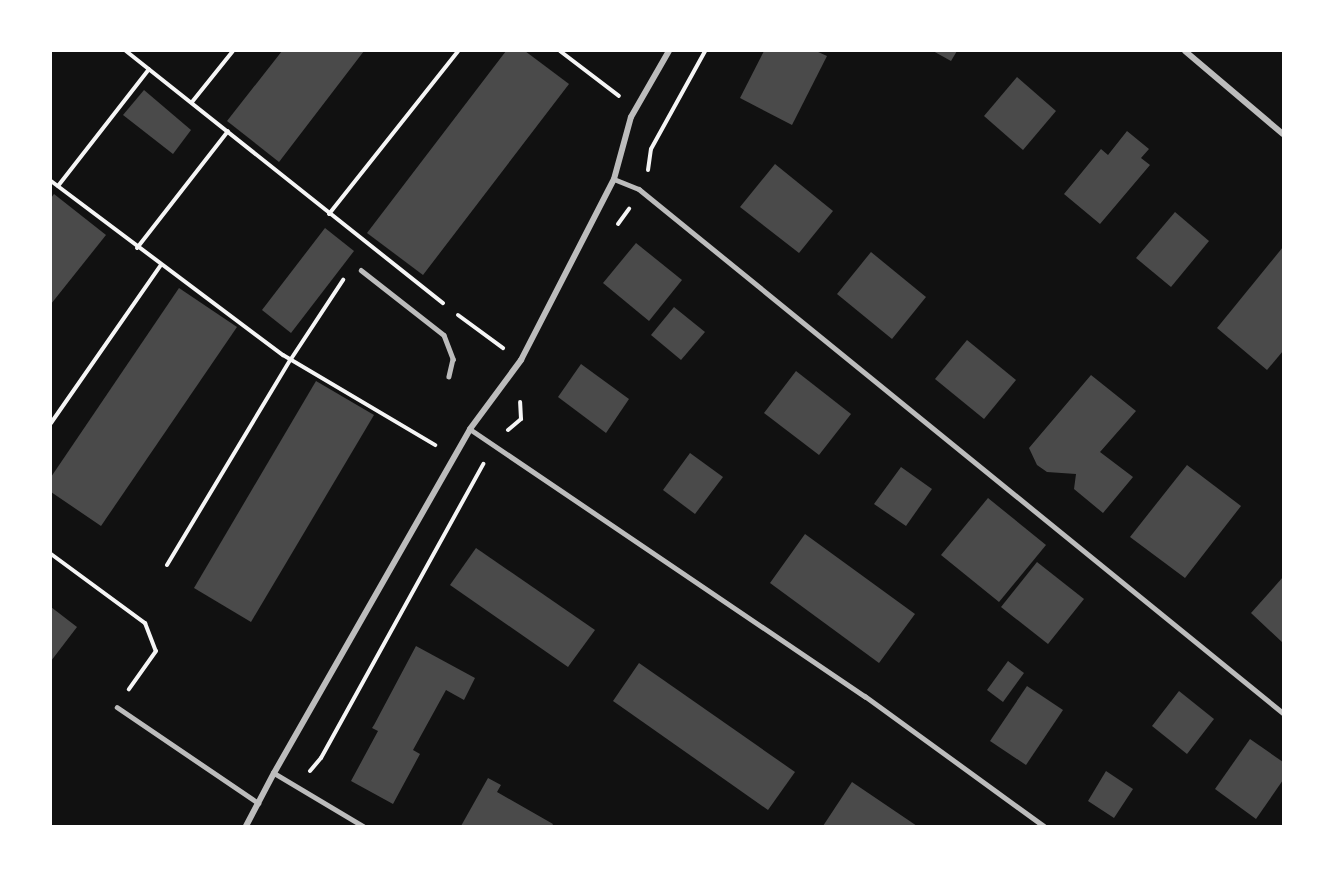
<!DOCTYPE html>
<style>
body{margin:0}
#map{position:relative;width:1334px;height:877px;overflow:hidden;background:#111;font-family:Inter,sans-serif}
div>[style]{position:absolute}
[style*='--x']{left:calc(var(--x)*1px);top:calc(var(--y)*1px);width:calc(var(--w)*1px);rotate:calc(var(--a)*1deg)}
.building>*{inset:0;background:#4a4a4a}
.path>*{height:4px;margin:-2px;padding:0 2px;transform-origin:2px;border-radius:2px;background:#f5f5f5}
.service>*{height:4.5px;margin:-2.25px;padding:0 2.25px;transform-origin:2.25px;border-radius:2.25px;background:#bcbcbc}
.minor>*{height:6px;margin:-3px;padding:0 3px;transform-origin:3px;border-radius:3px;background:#bcbcbc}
span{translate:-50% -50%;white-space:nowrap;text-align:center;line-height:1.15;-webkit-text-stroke:4.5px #fff;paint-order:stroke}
.frame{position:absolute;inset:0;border:52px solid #fff;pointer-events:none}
</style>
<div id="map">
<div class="building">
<i style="clip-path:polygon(282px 51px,364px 51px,279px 162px,227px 121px)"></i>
<i style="clip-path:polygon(506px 51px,525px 51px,569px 84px,423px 275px,367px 233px)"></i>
<i style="clip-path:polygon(764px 51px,816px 51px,827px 56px,792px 125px,740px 98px)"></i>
<i style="clip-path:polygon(933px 51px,957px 51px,951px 61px)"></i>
<i style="clip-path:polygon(1017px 77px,1056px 111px,1023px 150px,984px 116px)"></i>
<i style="clip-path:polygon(144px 90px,191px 130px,173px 154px,123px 115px)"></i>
<i style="clip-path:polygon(1127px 131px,1149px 149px,1141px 158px,1150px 165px,1100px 224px,1064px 194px,1101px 149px,1108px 155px)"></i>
<i style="clip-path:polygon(775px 164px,833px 211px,799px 253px,740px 207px)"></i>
<i style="clip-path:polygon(54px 194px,106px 235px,51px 304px,51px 198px)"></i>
<i style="clip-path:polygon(1175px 212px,1209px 241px,1171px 287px,1136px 258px)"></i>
<i style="clip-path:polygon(325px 228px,354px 251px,291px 333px,262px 310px)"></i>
<i style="clip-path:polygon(636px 243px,682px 280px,649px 321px,603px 283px)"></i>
<i style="clip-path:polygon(1283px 247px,1283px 351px,1267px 370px,1217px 328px)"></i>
<i style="clip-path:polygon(871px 252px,926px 297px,892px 339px,837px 294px)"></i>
<i style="clip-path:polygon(179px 288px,237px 327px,101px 526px,51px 492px,51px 477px)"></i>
<i style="clip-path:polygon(674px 307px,705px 332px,681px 360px,651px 335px)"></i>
<i style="clip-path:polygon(967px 340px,1016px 380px,984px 419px,935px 379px)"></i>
<i style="clip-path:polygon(581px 364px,629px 399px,606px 433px,558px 397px)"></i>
<i style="clip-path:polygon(796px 371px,851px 414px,819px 455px,764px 413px)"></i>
<i style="clip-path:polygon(1091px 375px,1136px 411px,1100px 452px,1133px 477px,1103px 513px,1074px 489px,1076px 474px,1047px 472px,1037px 465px,1029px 448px)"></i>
<i style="clip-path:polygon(316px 381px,374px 415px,251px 622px,194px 588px)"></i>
<i style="clip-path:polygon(690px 453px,723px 477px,695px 514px,663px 490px)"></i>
<i style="clip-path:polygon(1187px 465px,1241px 506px,1185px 578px,1130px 537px)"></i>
<i style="clip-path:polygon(901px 467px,932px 489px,906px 526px,874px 504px)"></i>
<i style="clip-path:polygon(988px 498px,1046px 545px,999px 602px,941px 555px)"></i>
<i style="clip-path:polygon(805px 534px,915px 614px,879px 663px,770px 583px)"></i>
<i style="clip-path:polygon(476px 548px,595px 630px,568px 667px,450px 585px)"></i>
<i style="clip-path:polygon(1037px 562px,1084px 599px,1048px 644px,1001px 607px)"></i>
<i style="clip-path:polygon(1283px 577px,1283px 643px,1251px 613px)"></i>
<i style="clip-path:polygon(51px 607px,77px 627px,51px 661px)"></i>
<i style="clip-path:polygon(416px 646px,475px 678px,464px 700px,446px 690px,413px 750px,420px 754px,393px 804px,351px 781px,378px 731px,372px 728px,374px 725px)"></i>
<i style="clip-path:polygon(1008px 661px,1024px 673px,1003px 702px,987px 690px)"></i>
<i style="clip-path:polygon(639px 663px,795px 772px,768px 810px,613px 701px)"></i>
<i style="clip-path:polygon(1027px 686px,1063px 710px,1026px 765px,990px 741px)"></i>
<i style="clip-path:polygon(1179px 691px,1214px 719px,1187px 754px,1152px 726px)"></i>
<i style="clip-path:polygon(1250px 739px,1283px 762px,1283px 780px,1256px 819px,1215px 789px)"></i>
<i style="clip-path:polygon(1106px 771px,1133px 789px,1114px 818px,1088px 801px)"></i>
<i style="clip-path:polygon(488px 778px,501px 785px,497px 792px,553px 824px,552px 826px,461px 826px)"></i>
<i style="clip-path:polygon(852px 782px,917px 826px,823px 826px)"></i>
</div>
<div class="path">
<i style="--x:126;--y:51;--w:405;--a:38.5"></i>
<i style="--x:560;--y:51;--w:74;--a:37.3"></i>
<i style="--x:192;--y:102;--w:65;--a:-51.2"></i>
<i style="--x:648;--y:170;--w:21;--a:-82"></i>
<i style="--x:651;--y:149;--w:112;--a:-61.1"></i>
<i style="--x:51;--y:181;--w:290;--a:36.9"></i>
<i style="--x:283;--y:355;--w:177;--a:30.6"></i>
<i style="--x:58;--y:186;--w:148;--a:-52.1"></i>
<i style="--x:329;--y:214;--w:208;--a:-51.6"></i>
<i style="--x:618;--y:224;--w:19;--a:-54"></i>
<i style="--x:137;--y:248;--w:148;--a:-52.1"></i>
<i style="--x:458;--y:315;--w:56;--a:36.3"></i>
<i style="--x:51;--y:423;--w:193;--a:-55.2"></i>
<i style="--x:508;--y:430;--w:17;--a:-40"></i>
<i style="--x:521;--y:419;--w:17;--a:-93"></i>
<i style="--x:51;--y:554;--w:117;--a:36.3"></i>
<i style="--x:145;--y:623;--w:30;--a:69"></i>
<i style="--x:156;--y:651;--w:47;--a:125.4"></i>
<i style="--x:167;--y:565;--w:240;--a:-59"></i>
<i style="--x:291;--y:359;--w:95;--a:-56.6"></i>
<i style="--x:310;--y:771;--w:17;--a:-50"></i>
<i style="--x:321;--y:758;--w:336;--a:-61.1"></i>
</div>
<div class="service">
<i style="--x:614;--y:179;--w:27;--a:22"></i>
<i style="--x:639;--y:189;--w:830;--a:39.13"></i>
<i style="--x:361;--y:270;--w:105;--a:38.1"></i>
<i style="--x:444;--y:335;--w:26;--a:69"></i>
<i style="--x:453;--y:359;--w:18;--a:103"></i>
<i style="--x:470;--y:429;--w:477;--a:34.1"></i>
<i style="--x:865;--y:696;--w:221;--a:36"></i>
<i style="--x:117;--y:707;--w:171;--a:34.2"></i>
<i style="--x:274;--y:773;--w:104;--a:30.8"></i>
</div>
<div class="minor">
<i style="--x:1185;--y:51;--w:128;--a:40.3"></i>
<i style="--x:246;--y:826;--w:60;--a:-62.2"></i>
<i style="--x:274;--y:773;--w:396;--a:-60.3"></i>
<i style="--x:470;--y:429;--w:86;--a:-53.5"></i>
<i style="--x:521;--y:360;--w:203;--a:-62.8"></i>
<i style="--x:614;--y:179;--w:64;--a:-74.7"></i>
<i style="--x:631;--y:117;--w:76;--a:-60.1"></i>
</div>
<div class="frame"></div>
</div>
